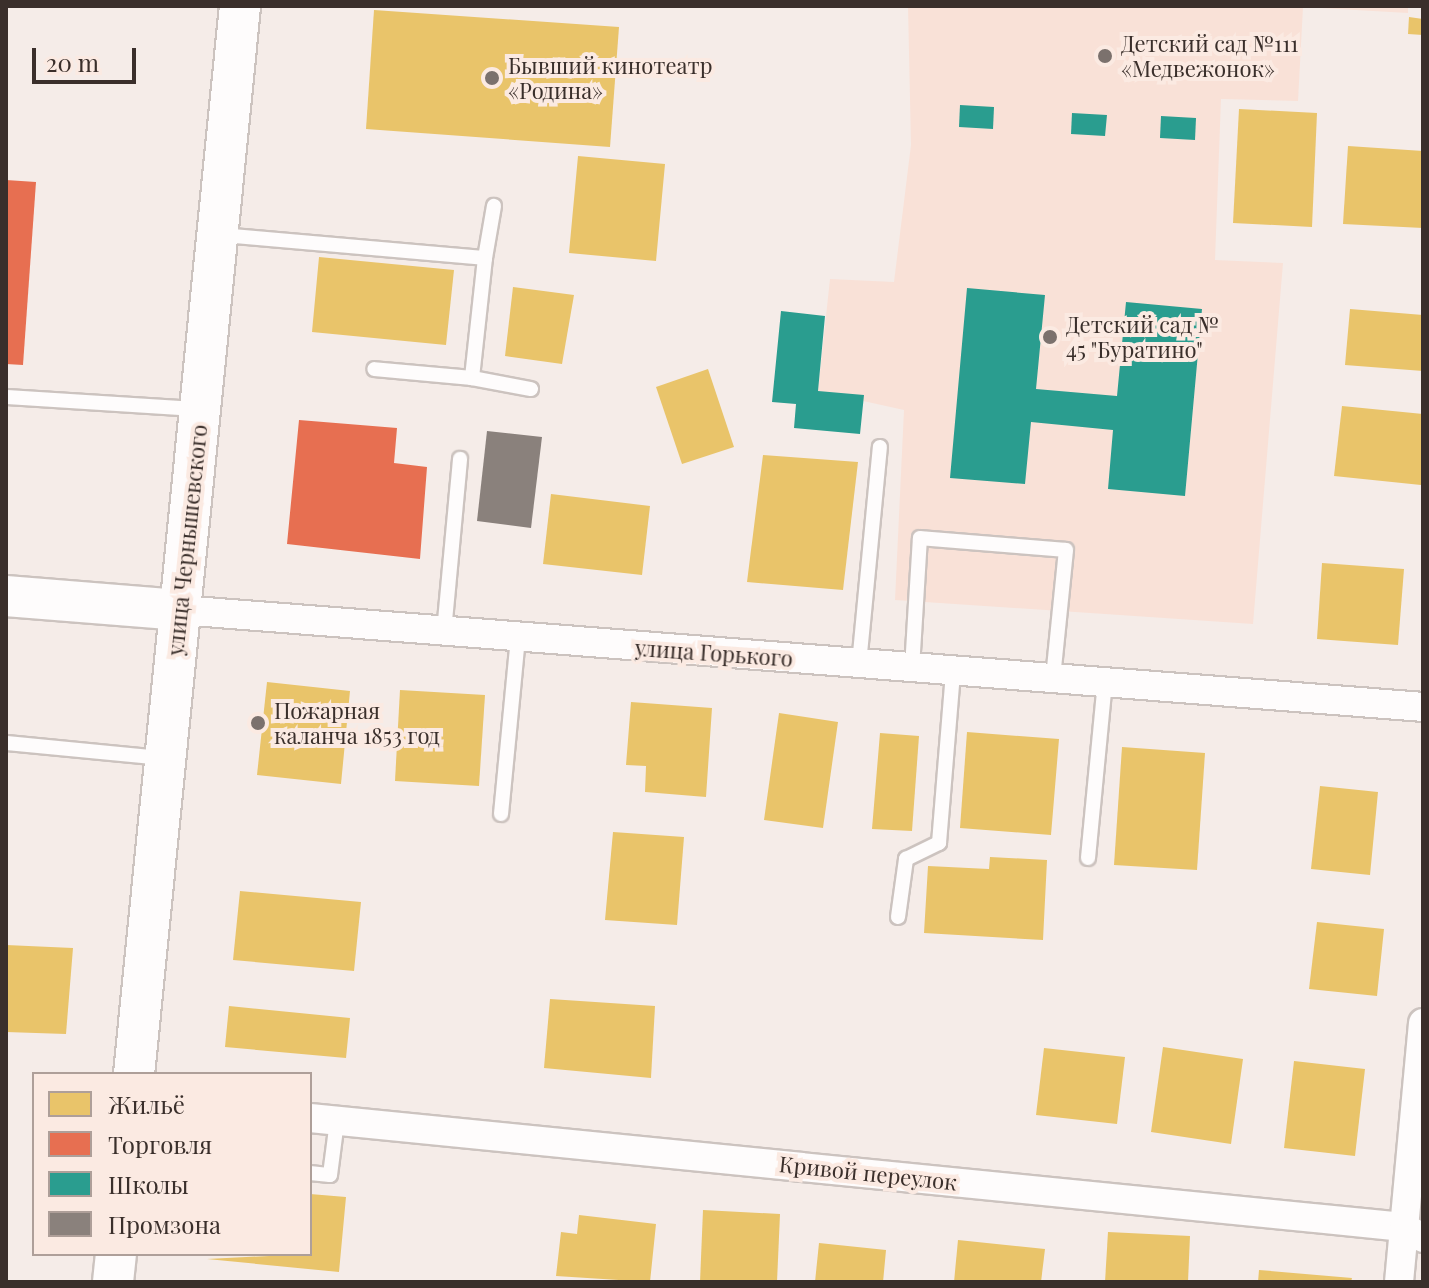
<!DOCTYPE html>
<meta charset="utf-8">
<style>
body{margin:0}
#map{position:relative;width:1429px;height:1288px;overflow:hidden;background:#f5ece8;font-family:"Playfair Display",serif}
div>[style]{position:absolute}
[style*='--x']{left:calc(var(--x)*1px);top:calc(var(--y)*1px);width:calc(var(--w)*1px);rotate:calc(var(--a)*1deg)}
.built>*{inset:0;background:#f9e1d7}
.homes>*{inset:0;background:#e9c46a}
.shops>*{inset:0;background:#e76f51}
.schools>*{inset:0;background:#2a9d8f}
.industry>*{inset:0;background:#8a817c}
.roads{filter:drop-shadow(2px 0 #ccc3bf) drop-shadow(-2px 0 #ccc3bf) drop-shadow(0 2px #ccc3bf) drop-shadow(0 -2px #ccc3bf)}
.lane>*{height:14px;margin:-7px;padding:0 7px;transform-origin:7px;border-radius:7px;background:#fefcfc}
.street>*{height:28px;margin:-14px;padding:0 14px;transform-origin:14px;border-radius:14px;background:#fefcfc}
.secondary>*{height:40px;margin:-20px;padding:0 20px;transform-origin:20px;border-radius:20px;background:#fefcfc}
.dots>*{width:22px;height:22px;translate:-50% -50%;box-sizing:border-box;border:4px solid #fbeae2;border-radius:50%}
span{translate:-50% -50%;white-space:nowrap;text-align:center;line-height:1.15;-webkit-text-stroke:8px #fbeae2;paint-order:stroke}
.poi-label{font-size:22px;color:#3a2f2b}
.left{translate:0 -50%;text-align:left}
.street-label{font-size:22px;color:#3a2f2b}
.frame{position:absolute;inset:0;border:8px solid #3a2f2b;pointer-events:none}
.legend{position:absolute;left:32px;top:1072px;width:280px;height:184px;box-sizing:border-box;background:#fbeae2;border:2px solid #ae9f99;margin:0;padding:10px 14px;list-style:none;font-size:24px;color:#3a2f2b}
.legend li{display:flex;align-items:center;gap:16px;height:40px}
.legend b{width:40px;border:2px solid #ae9f99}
.scale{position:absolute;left:32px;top:48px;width:104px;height:36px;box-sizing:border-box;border:4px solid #3a2f2b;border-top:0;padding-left:10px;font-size:24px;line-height:28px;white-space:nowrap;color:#3a2f2b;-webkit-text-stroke:6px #fbeae2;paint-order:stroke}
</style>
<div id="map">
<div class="built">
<i style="clip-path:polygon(908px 6px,1408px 6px,1408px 13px,1303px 7px,1298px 101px,1221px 99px,1215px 260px,1283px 263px,1253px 624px,895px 600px,904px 410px,818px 391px,830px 279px,894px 282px,911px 145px)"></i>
</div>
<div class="homes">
<i style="clip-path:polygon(374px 10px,619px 27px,610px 147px,366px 129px)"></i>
<i style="clip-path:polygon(1409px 17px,1423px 19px,1423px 35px,1408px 34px)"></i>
<i style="clip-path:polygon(1239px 109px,1317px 113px,1312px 227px,1233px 223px)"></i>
<i style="clip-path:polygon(1348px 146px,1423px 151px,1423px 228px,1343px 224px)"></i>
<i style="clip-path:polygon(578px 156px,665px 164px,656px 261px,569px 253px)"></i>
<i style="clip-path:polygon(319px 257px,454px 270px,446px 345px,312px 332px)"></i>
<i style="clip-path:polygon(513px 287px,574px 295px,562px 364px,505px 356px)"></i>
<i style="clip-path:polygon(1350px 309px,1423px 315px,1423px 371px,1345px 365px)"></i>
<i style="clip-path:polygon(708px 369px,734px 447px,682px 464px,656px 387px)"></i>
<i style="clip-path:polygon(1342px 406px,1423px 414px,1421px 485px,1334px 476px)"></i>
<i style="clip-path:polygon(763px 455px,858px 462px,843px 590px,747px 582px)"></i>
<i style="clip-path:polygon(551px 494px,650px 506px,642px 575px,543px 564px)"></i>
<i style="clip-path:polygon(1322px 563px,1404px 569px,1398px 645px,1317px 639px)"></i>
<i style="clip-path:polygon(267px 682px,350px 691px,341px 784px,257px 775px)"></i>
<i style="clip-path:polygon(400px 690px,485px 695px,479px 786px,395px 781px)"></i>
<i style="clip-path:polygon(631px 702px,712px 708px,706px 797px,645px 792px,646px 766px,626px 765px)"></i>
<i style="clip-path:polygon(779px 713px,838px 722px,823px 828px,764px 820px)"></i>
<i style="clip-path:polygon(967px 732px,1059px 739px,1051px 835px,960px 828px)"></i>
<i style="clip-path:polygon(880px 733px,919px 736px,912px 831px,872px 829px)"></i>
<i style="clip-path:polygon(1122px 747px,1205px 753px,1197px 870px,1114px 865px)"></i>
<i style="clip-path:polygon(1320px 786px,1378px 792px,1370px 875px,1311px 869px)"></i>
<i style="clip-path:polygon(613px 832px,684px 837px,677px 925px,605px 920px)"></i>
<i style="clip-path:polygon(990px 857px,1047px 860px,1043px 940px,924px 933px,928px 866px,989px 869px)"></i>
<i style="clip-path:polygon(240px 891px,361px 902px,354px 971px,233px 960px)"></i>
<i style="clip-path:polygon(1317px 922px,1384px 929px,1377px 996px,1309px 989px)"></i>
<i style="clip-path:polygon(6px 945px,73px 948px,66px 1034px,6px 1032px)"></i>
<i style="clip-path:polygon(550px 999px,655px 1006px,651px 1078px,544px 1068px)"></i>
<i style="clip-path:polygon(229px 1006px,350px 1018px,346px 1058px,225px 1047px)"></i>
<i style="clip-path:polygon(1163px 1047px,1243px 1059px,1231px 1144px,1151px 1132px)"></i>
<i style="clip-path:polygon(1044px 1048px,1125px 1057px,1117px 1124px,1036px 1115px)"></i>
<i style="clip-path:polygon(1294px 1061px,1365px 1069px,1355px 1156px,1284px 1148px)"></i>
<i style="clip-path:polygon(310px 1194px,346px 1197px,339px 1272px,207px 1259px,310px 1254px)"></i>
<i style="clip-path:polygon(703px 1210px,780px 1214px,777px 1282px,700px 1282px)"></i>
<i style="clip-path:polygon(579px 1215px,656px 1224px,650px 1282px,556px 1276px,561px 1232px,577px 1234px)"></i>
<i style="clip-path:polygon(1108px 1232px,1190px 1236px,1188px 1282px,1105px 1282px)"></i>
<i style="clip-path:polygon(958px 1240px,1045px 1249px,1041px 1282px,954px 1282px)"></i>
<i style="clip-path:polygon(819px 1243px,886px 1250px,883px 1282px,815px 1282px)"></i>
<i style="clip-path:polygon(1259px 1270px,1352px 1278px,1351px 1282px,1258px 1282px)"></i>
</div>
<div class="shops">
<i style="clip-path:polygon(6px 180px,36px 182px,23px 365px,6px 364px)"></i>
<i style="clip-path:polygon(299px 420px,397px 428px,394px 463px,427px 467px,420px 559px,287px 544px)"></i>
</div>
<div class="schools">
<i style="clip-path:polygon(960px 105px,994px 107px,993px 129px,959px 127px)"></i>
<i style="clip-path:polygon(1072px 113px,1107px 115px,1105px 136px,1071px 134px)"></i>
<i style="clip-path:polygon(1161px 116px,1196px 118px,1195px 140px,1160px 138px)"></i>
<i style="clip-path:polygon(967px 288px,1045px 295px,1036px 389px,1117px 396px,1126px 302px,1202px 309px,1185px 496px,1108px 489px,1113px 430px,1031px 422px,1025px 484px,950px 478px)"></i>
<i style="clip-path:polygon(781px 311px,825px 316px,818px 391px,864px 395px,860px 434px,794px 428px,796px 404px,772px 402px)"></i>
</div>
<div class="industry">
<i style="clip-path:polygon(487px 431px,542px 437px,531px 528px,477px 521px)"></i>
</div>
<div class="roads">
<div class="lane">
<i style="--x:222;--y:235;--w:264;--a:5"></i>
<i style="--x:485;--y:258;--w:121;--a:96.2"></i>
<i style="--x:472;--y:378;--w:98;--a:-174.8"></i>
<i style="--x:485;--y:258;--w:53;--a:-80.2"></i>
<i style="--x:472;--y:378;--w:60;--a:10.6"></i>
<i style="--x:6;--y:397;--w:191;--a:3.6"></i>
<i style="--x:444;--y:632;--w:174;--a:-84.7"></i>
<i style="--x:859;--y:664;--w:218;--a:-84.5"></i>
<i style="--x:912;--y:668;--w:130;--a:-86.5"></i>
<i style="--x:920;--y:538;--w:146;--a:4.7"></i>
<i style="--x:1066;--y:550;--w:129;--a:95.8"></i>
<i style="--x:6;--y:743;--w:156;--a:5.5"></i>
<i style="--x:501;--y:814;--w:177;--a:-84.5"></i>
<i style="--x:1088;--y:858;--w:176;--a:-84.5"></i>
<i style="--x:898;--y:917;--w:59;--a:-82.1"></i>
<i style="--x:906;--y:859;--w:37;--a:-26"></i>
<i style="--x:939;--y:843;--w:173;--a:-85.3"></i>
<i style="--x:310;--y:1173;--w:20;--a:6"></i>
<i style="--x:330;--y:1175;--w:54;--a:-82.6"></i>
</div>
<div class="street">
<i style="--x:180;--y:610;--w:1247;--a:4.46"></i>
<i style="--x:310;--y:1118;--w:1099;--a:5.69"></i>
<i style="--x:1404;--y:1227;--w:22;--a:30"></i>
<i style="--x:1399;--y:1282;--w:260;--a:-84.7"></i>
</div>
<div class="secondary">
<i style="--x:6;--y:596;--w:175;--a:4.6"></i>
<i style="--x:134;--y:1074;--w:1073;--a:-84.33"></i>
<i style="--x:113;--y:1282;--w:28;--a:-84"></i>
</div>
</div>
<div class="dots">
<i style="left:1105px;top:56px;background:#7b716d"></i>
<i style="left:492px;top:78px;background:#7b716d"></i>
<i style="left:1050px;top:337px;background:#7b716d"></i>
<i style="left:258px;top:723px;background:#7b716d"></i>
</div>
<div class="poi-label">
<span class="left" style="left:1121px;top:56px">Детский сад №111<br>«Медвежонок»</span>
<span class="left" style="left:508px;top:78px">Бывший кинотеатр<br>«Родина»</span>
<span class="left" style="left:1066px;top:337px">Детский сад №<br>45 "Буратино"</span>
<span class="left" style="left:274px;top:723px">Пожарная<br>каланча 1853 год</span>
</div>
<div class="street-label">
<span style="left:187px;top:540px;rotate:-84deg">улица Чернышевского</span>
<span style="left:714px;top:653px;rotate:4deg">улица Горького</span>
<span style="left:868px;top:1173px;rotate:6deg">Кривой переулок</span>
</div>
<div class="frame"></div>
<ul class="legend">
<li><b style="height:22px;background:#e9c46a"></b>Жильё</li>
<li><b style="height:22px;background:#e76f51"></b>Торговля</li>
<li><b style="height:22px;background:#2a9d8f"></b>Школы</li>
<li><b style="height:22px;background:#8a817c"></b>Промзона</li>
</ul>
<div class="scale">20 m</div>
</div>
